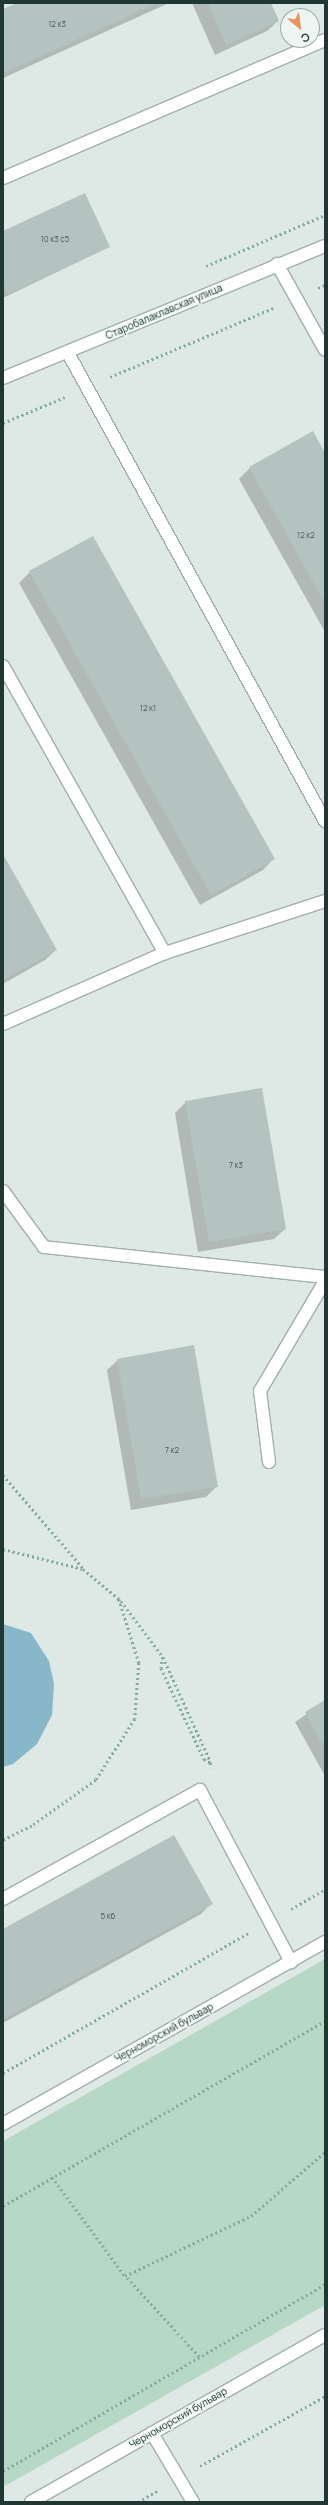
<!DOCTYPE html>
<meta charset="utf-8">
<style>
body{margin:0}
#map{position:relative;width:328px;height:2505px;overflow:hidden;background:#dee8e5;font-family:Manrope,sans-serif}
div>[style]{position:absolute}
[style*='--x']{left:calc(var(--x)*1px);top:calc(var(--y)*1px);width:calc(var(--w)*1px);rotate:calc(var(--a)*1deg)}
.green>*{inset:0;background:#b8d8c6}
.water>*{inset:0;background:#89b7ca}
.shadow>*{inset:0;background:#0003}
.building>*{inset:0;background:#b4c3bf}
.path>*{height:2.5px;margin-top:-1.25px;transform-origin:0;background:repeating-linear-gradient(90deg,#81aaa3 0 2px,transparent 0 5px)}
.roads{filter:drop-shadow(1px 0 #a2afac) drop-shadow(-1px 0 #a2afac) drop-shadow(0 1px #a2afac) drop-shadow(0 -1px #a2afac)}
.service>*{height:12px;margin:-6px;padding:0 6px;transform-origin:6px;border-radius:6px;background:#fff}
.minor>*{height:12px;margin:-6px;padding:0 6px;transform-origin:6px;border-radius:6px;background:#fff}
.tertiary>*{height:12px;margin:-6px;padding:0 6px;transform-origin:6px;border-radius:6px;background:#fff}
span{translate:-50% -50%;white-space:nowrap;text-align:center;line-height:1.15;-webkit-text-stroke:3px #eef6f3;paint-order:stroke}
.number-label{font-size:8px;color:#465a57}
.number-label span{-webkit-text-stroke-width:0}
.street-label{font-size:10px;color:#213734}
.frame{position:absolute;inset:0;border:4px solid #213734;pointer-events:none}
.north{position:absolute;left:280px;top:8px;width:40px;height:40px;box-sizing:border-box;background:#eef6f3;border:1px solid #9caaa7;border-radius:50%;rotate:151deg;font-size:11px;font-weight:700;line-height:16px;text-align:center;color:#213734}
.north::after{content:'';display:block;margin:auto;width:14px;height:18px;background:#e7945e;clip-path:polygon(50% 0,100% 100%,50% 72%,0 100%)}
</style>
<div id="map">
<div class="green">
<i style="clip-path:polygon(325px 1959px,325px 2305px,3px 2487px,3px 2141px)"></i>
</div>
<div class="water">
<i style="clip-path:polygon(3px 1624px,31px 1633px,49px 1661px,54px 1684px,52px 1715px,37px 1744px,13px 1764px,3px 1767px)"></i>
</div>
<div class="shadow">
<i style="clip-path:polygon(20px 3px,169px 3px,3px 78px,3px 10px)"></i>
<i style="clip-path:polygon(192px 3px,270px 3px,278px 21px,267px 31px,215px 55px)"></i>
<i style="clip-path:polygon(3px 232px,109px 247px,3px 298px)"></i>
<i style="clip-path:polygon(325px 455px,325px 632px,239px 479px,250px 468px)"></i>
<i style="clip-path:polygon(30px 572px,273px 859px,263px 870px,200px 905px,19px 583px)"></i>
<i style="clip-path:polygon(3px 856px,56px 950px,45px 960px,3px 984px)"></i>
<i style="clip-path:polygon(186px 1102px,285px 1229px,274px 1239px,198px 1252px,175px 1113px)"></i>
<i style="clip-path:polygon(118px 1360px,217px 1486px,206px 1497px,131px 1510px,107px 1370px)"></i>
<i style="clip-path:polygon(325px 1702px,325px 1776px,295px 1722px)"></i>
<i style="clip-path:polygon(212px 1903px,201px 1914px,3px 2023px,3px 1930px)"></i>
</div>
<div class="building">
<i style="clip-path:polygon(17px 3px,157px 3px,3px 73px,3px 9px)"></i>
<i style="clip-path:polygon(208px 3px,271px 3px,279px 21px,226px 45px)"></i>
<i style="clip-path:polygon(85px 193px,110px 247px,8px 294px,3px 283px,3px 231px)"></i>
<i style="clip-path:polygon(313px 431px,325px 453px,325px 603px,249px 467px)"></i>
<i style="clip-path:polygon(93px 536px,275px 859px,211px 895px,29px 571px)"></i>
<i style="clip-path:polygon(3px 854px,57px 950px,3px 980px)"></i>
<i style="clip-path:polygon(262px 1088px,286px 1229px,209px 1242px,185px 1101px)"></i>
<i style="clip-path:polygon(194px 1345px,218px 1487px,141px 1499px,117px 1359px)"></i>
<i style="clip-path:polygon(325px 1700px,325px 1749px,305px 1712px)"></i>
<i style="clip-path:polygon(174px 1835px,213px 1904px,3px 2019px,3px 1929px)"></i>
</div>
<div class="path">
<i style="--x:206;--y:266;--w:129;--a:-23.2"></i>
<i style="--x:318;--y:288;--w:8;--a:-23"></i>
<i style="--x:110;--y:377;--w:177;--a:-22.9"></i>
<i style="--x:3;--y:423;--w:67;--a:-22.8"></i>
<i style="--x:3;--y:1475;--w:123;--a:49.3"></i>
<i style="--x:3;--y:1549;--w:82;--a:14"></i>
<i style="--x:83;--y:1569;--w:47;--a:39.8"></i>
<i style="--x:119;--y:1599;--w:67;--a:72.6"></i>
<i style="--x:139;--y:1663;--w:56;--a:94.1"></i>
<i style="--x:135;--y:1719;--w:72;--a:122.6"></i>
<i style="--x:96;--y:1780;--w:79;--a:144.3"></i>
<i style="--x:32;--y:1826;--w:32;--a:154"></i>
<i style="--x:121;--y:1601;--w:70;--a:53.1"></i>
<i style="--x:163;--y:1657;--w:11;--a:100"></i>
<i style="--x:161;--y:1668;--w:101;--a:64.7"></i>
<i style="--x:204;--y:1759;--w:8;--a:30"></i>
<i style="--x:211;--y:1763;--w:5;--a:101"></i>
<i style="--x:163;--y:1657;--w:116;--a:65.6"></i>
<i style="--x:291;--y:1909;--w:39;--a:-30"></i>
<i style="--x:3;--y:2073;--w:282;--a:-29.7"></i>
<i style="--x:52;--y:2177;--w:123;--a:53.6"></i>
<i style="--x:3;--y:2206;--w:371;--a:-29.9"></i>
<i style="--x:199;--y:2357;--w:110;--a:-132.4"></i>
<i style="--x:125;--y:2276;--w:140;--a:-25.5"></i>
<i style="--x:251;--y:2216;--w:98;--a:-40.9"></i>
<i style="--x:200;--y:2466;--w:143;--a:-29.2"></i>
<i style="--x:3;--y:2471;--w:372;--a:-30.1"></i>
<i style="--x:138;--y:2502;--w:22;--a:-30"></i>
</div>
<div class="roads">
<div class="service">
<i style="--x:3;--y:178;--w:350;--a:-23.2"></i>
<i style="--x:277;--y:264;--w:98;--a:60.8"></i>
<i style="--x:68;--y:353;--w:534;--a:61.23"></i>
<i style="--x:3;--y:666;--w:330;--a:60.6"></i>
<i style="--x:3;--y:1024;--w:177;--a:-23.7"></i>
<i style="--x:165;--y:953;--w:168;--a:-18"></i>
<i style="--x:3;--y:1191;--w:69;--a:53.8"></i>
<i style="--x:44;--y:1247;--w:283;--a:6.1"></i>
<i style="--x:269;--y:1462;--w:72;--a:-97.2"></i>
<i style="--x:260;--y:1391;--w:128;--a:-59.4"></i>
<i style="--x:3;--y:1899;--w:225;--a:-29"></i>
<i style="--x:200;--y:1790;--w:195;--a:62.1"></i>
<i style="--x:152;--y:2433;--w:80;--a:59.3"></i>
</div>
<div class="minor">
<i style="--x:3;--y:378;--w:348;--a:-22.3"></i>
</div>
<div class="tertiary">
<i style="--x:3;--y:2124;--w:370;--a:-29.5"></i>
<i style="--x:31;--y:2502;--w:338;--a:-29.6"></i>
</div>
</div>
<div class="number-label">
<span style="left:57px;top:24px">12 к3</span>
<span style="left:55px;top:239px">10 к3 с5</span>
<span style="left:306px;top:535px">12 к2</span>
<span style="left:148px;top:708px">12 к1</span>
<span style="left:236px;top:1165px">7 к3</span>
<span style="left:172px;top:1450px">7 к2</span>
<span style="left:108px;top:1916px">5 к6</span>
</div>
<div class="street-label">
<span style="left:164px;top:312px;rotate:-23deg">Старобалаклавская улица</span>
<span style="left:164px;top:2033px;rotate:-29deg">Черноморский бульвар</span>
<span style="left:178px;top:2418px;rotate:-30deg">Черноморский бульвар</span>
</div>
<div class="frame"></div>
<div class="north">С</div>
</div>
